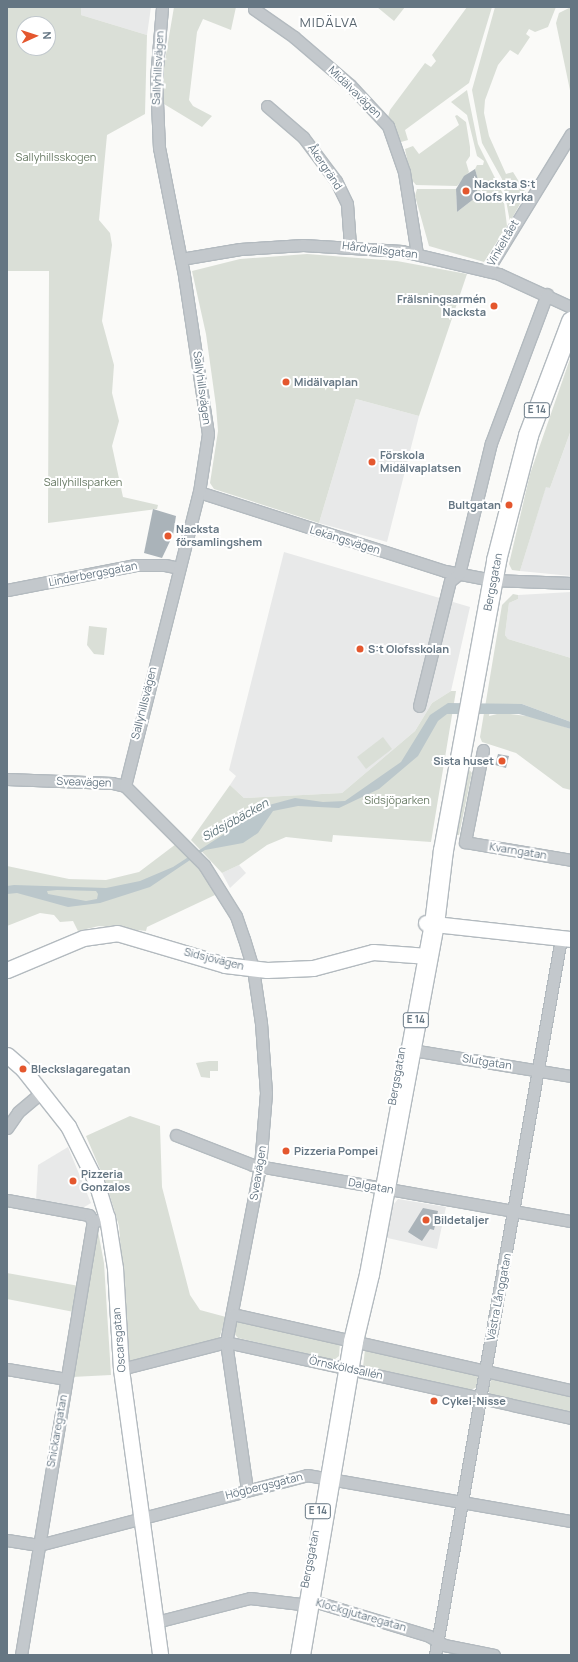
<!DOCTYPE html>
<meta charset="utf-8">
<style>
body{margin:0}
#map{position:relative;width:578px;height:1662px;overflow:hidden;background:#fafaf8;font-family:Manrope,sans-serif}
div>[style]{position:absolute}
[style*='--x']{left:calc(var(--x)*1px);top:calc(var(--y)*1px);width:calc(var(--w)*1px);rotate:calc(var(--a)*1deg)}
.built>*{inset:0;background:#e8e9e9}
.green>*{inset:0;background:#dadfd7}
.water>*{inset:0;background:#bbc7cb}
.building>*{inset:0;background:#aab3b9}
.roads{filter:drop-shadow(1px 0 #b3babf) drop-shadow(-1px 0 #b3babf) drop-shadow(0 1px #b3babf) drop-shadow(0 -1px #b3babf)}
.street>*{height:11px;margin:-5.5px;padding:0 5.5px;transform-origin:5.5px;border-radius:5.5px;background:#c3c8cc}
.secondary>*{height:15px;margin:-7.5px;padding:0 7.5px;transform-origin:7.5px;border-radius:7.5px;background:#fff}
.highway>*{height:19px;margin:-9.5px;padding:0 9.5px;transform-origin:9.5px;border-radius:9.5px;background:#fff}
.dots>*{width:11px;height:11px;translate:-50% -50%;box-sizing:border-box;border:2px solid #fff;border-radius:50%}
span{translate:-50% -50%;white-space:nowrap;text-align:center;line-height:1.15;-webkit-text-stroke:4px #fff;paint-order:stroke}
.shield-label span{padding:1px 3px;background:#fff;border:1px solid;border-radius:3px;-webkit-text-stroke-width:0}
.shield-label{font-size:10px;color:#657683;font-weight:700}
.street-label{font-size:11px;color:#657683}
.park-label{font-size:11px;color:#687a64}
.poi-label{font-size:11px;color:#657683;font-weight:700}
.left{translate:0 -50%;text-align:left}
.right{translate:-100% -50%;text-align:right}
.water-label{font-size:12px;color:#60757c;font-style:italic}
.quarter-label{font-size:13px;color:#57646e;letter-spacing:1px}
.frame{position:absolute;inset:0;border:8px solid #657683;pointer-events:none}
.north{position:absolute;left:16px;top:16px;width:40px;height:40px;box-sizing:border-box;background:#fff;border:1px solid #c1c8cd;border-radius:50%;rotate:87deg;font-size:11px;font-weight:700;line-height:16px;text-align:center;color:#657683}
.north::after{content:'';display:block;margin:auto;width:14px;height:18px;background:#e4572e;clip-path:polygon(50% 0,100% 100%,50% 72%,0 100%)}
</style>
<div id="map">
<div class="built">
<i style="clip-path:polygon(81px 7px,151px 7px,147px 35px,81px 15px)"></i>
<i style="clip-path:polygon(356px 399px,419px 416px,387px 542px,319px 523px)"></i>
<i style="clip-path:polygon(571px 430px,571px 576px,520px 571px,546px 486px,550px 488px)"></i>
<i style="clip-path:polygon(284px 552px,470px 607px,451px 691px,432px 703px,415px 731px,342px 793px,244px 798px,230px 785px,236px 776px,229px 770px)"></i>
<i style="clip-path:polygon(571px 592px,571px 658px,508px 639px,505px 635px,509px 603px,518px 599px,518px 595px)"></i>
<i style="clip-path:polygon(239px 865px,246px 873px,230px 888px,222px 873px)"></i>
<i style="clip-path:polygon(68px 1147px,91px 1203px,81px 1209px,36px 1201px,38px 1165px)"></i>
<i style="clip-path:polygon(398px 1199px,446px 1207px,437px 1249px,383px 1237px,390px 1209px)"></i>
</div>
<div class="green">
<i style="clip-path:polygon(evenodd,7px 7px,81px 7px,81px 15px,147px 35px,145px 114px,107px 135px,99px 220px,110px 233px,112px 245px,102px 321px,114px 365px,112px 393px,119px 421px,112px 446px,123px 497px,158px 505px,157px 509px,48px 523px,49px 271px,7px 271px,7px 7px,24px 24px,48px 24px,48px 48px,24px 48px,24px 24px)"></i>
<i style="clip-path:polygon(174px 7px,236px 7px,231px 30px,203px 19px,197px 32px,189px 100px,193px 106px,212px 116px,202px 127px,164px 104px,164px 66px)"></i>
<i style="clip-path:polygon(377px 7px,405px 7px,394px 21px)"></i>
<i style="clip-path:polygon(467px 7px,492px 7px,469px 83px,405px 130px,408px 140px,401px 142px,388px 117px,390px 110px,425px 63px,431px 67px,436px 61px,432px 55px)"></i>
<i style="clip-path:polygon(495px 7px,556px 7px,548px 27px,535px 32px,529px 29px,526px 34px,530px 37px,518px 55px,510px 50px,498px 65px,485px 100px,484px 113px,489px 136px,506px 174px,513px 172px,526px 193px,510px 222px,502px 179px,482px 143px,472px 90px)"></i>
<i style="clip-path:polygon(571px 7px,571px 95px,556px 23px,559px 13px)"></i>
<i style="clip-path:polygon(467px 90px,478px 144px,503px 194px,507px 226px,484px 262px,429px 246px,415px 196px,417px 189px,456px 189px,457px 212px,475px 198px,479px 183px,475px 169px,477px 165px,483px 165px,484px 161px,477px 156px,467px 115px,451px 102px)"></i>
<i style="clip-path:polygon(457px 115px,466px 122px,470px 147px,470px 156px,466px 162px,469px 172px,457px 186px,416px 185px,411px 179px,405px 149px,413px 146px,419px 154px,459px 125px,455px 116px)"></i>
<i style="clip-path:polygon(307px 254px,397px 261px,467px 274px,419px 416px,356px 399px,319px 523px,214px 489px,210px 483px,218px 431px,216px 406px,206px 334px,192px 271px,240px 259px)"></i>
<i style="clip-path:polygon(571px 356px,571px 430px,550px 488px,546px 487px,520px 571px,512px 570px,509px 564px,530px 474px)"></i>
<i style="clip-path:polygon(513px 594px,518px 595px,518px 599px,509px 603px,505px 635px,508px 639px,571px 658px,571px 722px,522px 704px,491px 705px,489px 716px,501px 713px,535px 717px,571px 729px,571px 790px,563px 788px,516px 753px,482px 742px,480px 737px,502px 605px)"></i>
<i style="clip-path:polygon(89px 626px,107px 628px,104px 655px,94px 654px,87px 645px)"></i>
<i style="clip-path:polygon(451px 691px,456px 691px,431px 842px,333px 835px,332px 842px,286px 837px,267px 845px,239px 865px,222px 873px,191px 840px,230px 785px,244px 798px,342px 793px,415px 731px,432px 703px)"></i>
<i style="clip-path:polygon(383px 737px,392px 749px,366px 769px,357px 757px)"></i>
<i style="clip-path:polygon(467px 767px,472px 773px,459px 835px,455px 835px)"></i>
<i style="clip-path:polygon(176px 844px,202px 871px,215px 895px,147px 927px,146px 931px,99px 926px,78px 931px,73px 921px,60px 922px,54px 915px,40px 913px,7px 926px,7px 866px,69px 879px,106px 880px,139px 872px)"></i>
<i style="clip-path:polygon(209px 1061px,218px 1061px,218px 1071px,210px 1071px,210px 1078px,201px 1077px,196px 1063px)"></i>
<i style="clip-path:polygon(130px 1116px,160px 1126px,162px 1187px,190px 1295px,200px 1310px,226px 1317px,219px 1339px,129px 1361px,119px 1226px,106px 1183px,86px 1136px)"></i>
<i style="clip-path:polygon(98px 1231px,104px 1263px,111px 1375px,72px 1377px)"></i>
<i style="clip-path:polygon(7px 1273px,79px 1286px,74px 1312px,7px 1299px)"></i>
<i style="clip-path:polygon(238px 1321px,340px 1343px,339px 1356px,334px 1360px,238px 1338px,233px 1332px)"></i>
<i style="clip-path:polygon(365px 1349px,473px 1372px,478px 1377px,477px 1387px,471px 1390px,363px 1367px)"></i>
<i style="clip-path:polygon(496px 1377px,571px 1395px,571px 1414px,491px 1395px,488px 1391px,491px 1379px)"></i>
</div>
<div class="water">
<i style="clip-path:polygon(evenodd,448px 703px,522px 704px,571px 722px,571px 729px,519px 714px,447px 714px,438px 721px,418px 756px,379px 789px,339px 808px,298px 806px,273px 811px,258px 833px,243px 843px,205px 850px,150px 887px,100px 903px,68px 907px,17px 893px,7px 894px,7px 886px,14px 885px,106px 888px,140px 881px,173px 867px,269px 805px,295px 798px,323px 802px,345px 801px,401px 762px,430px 715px,448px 703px,57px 890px,96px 891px,98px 894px,97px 899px,86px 901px,48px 894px,47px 891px,57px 890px)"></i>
</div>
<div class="building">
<i style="clip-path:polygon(475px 169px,479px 183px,475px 198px,457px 212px,456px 189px,464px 176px)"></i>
<i style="clip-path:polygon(153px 509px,176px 516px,173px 535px,162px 558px,144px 553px)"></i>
<i style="clip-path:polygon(498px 754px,509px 756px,506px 768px,495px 765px)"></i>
<i style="clip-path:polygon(423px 1208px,438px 1211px,434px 1230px,430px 1229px,422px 1241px,408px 1232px)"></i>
</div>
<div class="roads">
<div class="street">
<i style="--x:254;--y:9;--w:49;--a:35"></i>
<i style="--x:294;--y:37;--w:74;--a:40.6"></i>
<i style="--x:350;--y:85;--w:56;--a:47.2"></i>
<i style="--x:388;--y:126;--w:49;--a:70.8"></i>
<i style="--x:404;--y:172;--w:83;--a:81"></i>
<i style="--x:267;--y:106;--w:48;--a:40.7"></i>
<i style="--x:303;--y:137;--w:55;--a:53.1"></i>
<i style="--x:336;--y:181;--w:25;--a:64"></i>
<i style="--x:347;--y:204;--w:42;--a:85.9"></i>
<i style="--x:181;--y:259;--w:60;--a:-9.6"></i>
<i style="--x:240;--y:249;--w:63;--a:-3.6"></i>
<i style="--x:303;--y:245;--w:99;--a:3.5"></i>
<i style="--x:402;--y:251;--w:100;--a:13.3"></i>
<i style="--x:499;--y:274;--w:79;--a:24.6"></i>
<i style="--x:487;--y:271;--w:161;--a:-58.5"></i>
<i style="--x:199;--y:492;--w:258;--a:17.8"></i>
<i style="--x:445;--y:571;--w:48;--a:10.8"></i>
<i style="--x:492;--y:580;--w:79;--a:2.2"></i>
<i style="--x:7;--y:590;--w:131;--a:-11"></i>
<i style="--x:136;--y:565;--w:29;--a:0"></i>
<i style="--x:165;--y:565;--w:14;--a:12"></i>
<i style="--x:419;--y:706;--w:129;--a:-76.1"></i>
<i style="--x:450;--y:581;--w:11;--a:-38"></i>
<i style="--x:459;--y:574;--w:135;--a:-76.3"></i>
<i style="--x:491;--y:443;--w:159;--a:-69.4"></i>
<i style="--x:483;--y:750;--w:94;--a:101.1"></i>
<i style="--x:465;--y:842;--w:108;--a:9.6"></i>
<i style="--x:7;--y:779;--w:105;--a:2.2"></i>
<i style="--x:112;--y:783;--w:13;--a:13"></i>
<i style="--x:125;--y:786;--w:112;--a:45"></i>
<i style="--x:204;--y:865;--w:60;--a:57.9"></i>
<i style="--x:236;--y:916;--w:24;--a:71"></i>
<i style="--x:244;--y:939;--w:31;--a:73"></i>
<i style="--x:253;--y:969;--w:55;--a:81.6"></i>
<i style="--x:261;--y:1023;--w:70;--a:85.9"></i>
<i style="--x:266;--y:1093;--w:73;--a:94.7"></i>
<i style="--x:260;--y:1166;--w:179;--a:100.9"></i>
<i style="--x:226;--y:1342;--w:149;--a:81.9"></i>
<i style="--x:125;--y:786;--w:303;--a:-75.9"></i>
<i style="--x:199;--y:492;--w:59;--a:-81.2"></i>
<i style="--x:208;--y:434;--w:161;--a:-98.6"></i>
<i style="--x:184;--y:275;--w:129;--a:-101.1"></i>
<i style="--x:159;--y:148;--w:69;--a:-92.5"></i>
<i style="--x:156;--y:79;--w:72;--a:-85.2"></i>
<i style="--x:406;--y:1049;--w:167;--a:9.3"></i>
<i style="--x:7;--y:1128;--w:19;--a:-55"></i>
<i style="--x:18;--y:1112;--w:31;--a:-40"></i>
<i style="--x:176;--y:1135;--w:83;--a:21.3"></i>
<i style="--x:253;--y:1165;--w:323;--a:10"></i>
<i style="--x:7;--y:1200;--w:83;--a:10.4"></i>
<i style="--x:89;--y:1215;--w:8;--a:60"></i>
<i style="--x:233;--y:1314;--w:346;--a:12.7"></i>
<i style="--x:7;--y:1369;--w:60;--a:9.6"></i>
<i style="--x:121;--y:1369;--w:108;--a:-14.4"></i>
<i style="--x:226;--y:1342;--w:353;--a:12.4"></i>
<i style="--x:7;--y:1540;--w:32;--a:9"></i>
<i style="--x:39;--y:1545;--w:277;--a:-14.6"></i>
<i style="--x:307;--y:1475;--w:268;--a:9.9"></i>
<i style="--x:156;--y:1622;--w:97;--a:-14.3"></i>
<i style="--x:250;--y:1598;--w:51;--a:6.7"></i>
<i style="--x:301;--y:1604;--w:10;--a:-24"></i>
<i style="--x:310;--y:1600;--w:124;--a:16.8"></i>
<i style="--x:429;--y:1636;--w:17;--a:31"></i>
<i style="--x:444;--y:1645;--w:51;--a:11.3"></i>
<i style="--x:21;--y:1655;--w:439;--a:-80.6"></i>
<i style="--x:93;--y:1222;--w:15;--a:-20"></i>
<i style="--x:435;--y:1655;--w:728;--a:-80.03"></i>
</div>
<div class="secondary">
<i style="--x:426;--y:923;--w:146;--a:6.3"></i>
<i style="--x:7;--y:970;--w:82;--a:-22.8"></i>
<i style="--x:83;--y:938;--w:34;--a:-8"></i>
<i style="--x:117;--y:933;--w:113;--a:16.5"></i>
<i style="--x:225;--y:965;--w:42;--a:6.8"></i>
<i style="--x:267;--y:970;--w:46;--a:-2.5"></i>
<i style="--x:313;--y:968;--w:62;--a:-14.9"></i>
<i style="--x:373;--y:952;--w:55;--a:4.2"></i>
<i style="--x:7;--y:1055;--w:21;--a:41"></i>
<i style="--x:23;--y:1069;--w:73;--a:51.7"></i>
<i style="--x:68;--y:1126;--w:63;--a:63.4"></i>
<i style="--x:96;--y:1182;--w:37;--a:73"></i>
<i style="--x:107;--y:1217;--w:52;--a:81.1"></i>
<i style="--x:115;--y:1268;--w:101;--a:86.6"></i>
<i style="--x:121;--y:1369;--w:289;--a:82.2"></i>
</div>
<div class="highway">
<i style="--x:300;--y:1655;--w:318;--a:-80.4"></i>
<i style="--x:353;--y:1341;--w:69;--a:-76.6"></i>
<i style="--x:369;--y:1274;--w:356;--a:-79.5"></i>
<i style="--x:434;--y:924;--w:75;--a:-83.1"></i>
<i style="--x:443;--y:850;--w:295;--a:-79.6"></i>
<i style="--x:496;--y:560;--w:129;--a:-75.6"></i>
<i style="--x:528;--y:435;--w:122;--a:-69.3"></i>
</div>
</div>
<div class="dots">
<i style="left:466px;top:191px;background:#e4572e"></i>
<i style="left:494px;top:306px;background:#e4572e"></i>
<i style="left:286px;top:382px;background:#e4572e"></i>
<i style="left:372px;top:462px;background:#e4572e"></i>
<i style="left:509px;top:505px;background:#e4572e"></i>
<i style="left:168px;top:536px;background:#e4572e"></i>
<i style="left:360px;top:649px;background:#e4572e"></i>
<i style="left:502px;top:761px;background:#e4572e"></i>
<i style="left:23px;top:1069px;background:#e4572e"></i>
<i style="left:286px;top:1151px;background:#e4572e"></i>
<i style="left:73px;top:1181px;background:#e4572e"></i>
<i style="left:426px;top:1220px;background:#e4572e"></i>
<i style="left:434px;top:1401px;background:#e4572e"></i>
</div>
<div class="shield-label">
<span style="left:537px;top:410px">E 14</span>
<span style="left:416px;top:1020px">E 14</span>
<span style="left:318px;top:1511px">E 14</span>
</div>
<div class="street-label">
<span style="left:158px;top:68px;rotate:-87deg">Sallyhillsvägen</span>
<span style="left:355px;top:92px;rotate:44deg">Midälvavägen</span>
<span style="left:325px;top:167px;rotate:56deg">Åkergränd</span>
<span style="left:503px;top:243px;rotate:-60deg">Vinkeltået</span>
<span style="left:380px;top:250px;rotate:7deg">Hårdvallsgatan</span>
<span style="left:202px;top:388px;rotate:82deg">Sallyhillsvägen</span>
<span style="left:345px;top:540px;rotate:17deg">Lekängsvägen</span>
<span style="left:93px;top:574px;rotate:-11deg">Linderbergsgatan</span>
<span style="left:493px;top:582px;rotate:-79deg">Bergsgatan</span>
<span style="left:144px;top:703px;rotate:-76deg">Sallyhillsvägen</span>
<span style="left:84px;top:782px;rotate:2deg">Sveavägen</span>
<span style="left:518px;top:851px;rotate:9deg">Kvarngatan</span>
<span style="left:214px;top:959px;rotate:14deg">Sidsjövägen</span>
<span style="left:487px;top:1062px;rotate:9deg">Slutgatan</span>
<span style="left:397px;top:1076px;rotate:-80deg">Bergsgatan</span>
<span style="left:258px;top:1173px;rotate:-81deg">Sveavägen</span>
<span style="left:371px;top:1186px;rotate:10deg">Dalgatan</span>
<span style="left:499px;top:1297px;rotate:-79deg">Västra Långgatan</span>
<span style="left:119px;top:1340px;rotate:-95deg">Oscarsgatan</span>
<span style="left:346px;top:1368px;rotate:12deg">Örnsköldsallén</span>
<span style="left:57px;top:1431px;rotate:-80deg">Snickaregatan</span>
<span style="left:264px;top:1486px;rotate:-14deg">Högbergsgatan</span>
<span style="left:310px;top:1559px;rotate:-79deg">Bergsgatan</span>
<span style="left:361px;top:1615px;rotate:16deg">Klockgjutaregatan</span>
</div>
<div class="park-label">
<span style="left:56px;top:157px">Sallyhillsskogen</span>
<span style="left:83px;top:482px">Sallyhillsparken</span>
<span style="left:397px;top:800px">Sidsjöparken</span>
</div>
<div class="poi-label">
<span class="left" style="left:474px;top:191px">Nacksta S:t<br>Olofs kyrka</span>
<span class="right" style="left:486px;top:306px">Frälsningsarmén<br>Nacksta</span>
<span class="left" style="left:294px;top:382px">Midälvaplan</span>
<span class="left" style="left:380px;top:462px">Förskola<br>Midälvaplatsen</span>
<span class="right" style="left:501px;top:505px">Bultgatan</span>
<span class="left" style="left:176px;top:536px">Nacksta<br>församlingshem</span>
<span class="left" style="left:368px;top:649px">S:t Olofsskolan</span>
<span class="right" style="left:494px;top:761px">Sista huset</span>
<span class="left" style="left:31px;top:1069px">Bleckslagaregatan</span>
<span class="left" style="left:294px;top:1151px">Pizzeria Pompei</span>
<span class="left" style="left:81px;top:1181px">Pizzeria<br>Gonzalos</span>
<span class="left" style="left:434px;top:1220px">Bildetaljer</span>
<span class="left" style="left:442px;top:1401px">Cykel-Nisse</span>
</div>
<div class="water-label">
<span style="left:235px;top:820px;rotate:-29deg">Sidsjöbäcken</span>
</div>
<div class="quarter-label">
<span style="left:329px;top:22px">MIDÄLVA</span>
</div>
<div class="frame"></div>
<div class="north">N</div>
</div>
